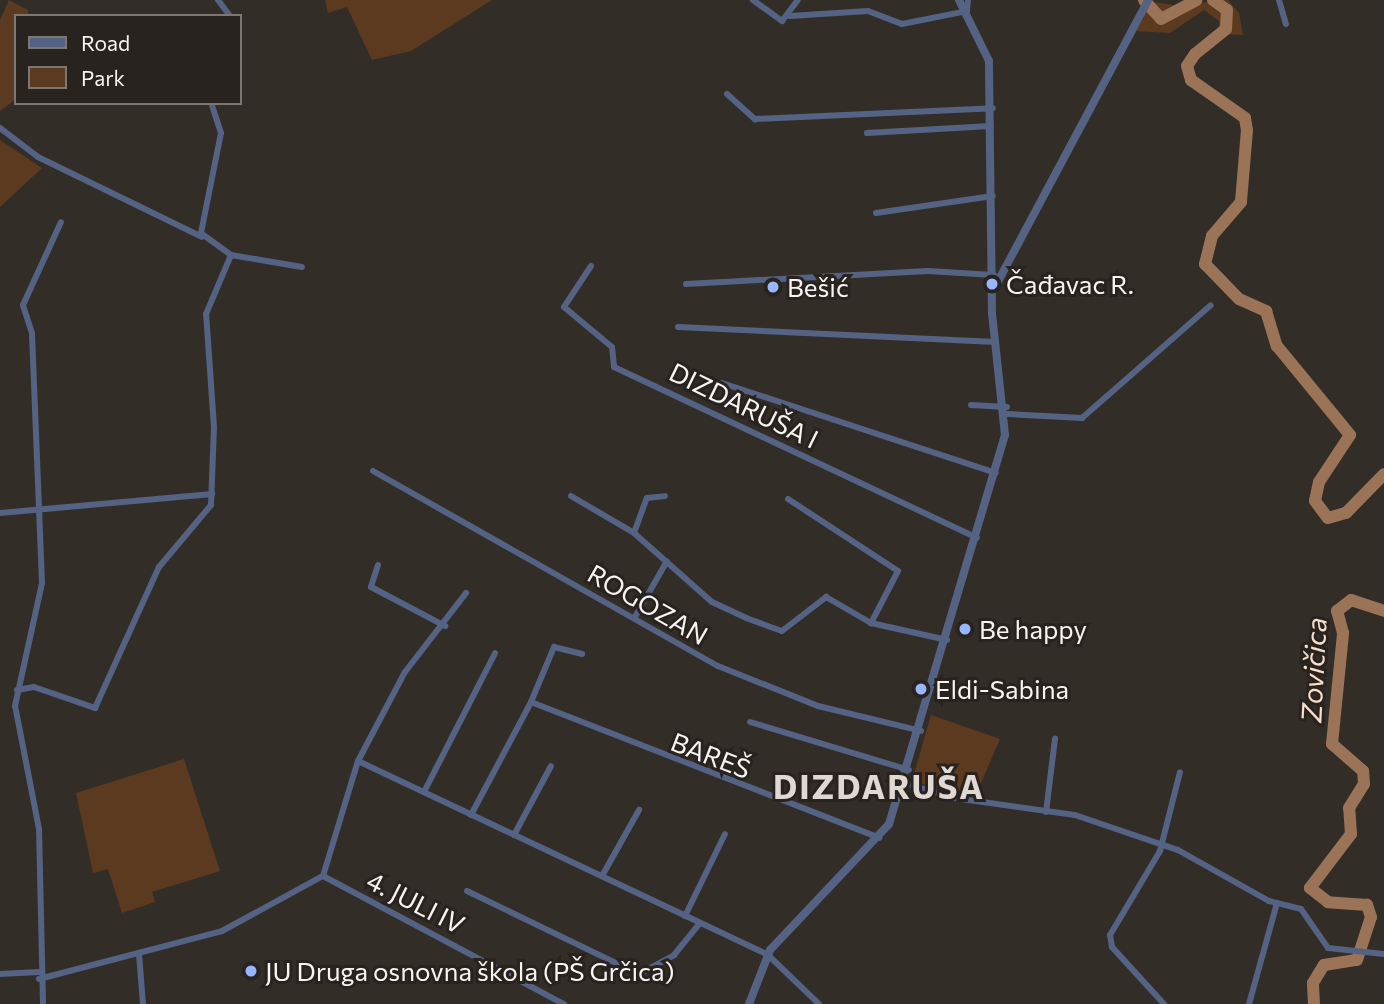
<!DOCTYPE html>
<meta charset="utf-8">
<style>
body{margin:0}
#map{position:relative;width:1384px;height:1004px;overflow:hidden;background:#332d28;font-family:Commissioner,sans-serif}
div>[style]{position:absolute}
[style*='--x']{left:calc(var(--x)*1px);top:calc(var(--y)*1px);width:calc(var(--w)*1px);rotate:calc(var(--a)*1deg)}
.green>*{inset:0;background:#5c3a1f}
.river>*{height:12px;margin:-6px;padding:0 6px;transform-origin:6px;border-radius:6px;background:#9b7457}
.minor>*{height:6px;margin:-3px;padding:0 3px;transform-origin:3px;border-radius:3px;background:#546283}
.tertiary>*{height:8px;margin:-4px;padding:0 4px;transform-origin:4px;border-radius:4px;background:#546283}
.dots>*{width:19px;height:19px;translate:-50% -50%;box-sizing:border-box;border:4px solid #29231f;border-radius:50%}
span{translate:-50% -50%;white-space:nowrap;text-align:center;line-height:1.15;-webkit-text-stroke:6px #29231f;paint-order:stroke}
.poi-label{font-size:26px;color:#f8f4f1}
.left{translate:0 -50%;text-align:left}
.street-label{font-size:26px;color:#f8f4f1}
.water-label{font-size:28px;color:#f7decb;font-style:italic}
.district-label{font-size:33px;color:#e0d8d2;font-weight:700;letter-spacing:2px}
.legend{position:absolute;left:14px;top:14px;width:228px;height:91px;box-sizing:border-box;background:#29231f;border:2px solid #7c7773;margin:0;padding:9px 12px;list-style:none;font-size:21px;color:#f8f4f1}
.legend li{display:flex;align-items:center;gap:14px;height:35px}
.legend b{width:35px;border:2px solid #7c7773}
</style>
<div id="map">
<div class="green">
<i style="clip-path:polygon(9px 0,28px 10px,28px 16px,16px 16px,16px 99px,0 111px,0 20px)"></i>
<i style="clip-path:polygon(325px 0,492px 0,411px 51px,372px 60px,347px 7px,328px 13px)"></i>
<i style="clip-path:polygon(1138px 0,1174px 5px,1228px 0,1239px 13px,1243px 35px,1218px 34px,1219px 21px,1204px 10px,1170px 33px,1135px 31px,1144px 18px)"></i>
<i style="clip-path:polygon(0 140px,42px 168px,0 207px)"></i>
<i style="clip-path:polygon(931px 715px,1000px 739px,975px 797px,912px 781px)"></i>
<i style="clip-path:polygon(184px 759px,220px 871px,152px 892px,155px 902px,122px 913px,108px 869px,93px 873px,76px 793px)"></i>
</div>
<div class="river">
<i style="--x:1144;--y:0;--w:25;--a:48"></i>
<i style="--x:1161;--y:19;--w:40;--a:-28"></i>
<i style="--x:1213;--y:0;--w:17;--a:36"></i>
<i style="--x:1227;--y:10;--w:19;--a:93"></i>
<i style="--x:1226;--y:29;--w:40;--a:141"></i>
<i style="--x:1195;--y:54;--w:14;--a:124"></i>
<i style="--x:1187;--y:66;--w:15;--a:74"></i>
<i style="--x:1191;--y:80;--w:66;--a:35.1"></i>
<i style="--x:1245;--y:118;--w:12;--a:81"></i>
<i style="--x:1247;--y:130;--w:72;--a:94.8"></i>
<i style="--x:1241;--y:202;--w:45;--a:130.5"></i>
<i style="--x:1212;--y:236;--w:29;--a:104"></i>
<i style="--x:1205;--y:264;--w:49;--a:45.8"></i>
<i style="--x:1239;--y:299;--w:30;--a:24"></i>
<i style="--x:1266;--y:311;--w:37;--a:73"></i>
<i style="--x:1277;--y:346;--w:115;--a:50.6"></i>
<i style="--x:1350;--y:435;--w:56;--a:123.4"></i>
<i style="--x:1319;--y:482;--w:19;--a:102"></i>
<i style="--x:1315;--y:501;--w:21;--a:53"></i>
<i style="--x:1328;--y:518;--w:19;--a:-16"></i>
<i style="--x:1346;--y:513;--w:54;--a:-45.7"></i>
<i style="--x:1314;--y:1004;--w:21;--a:-93"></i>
<i style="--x:1313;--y:983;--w:21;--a:-59"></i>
<i style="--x:1324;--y:965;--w:33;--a:-9"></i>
<i style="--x:1357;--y:960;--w:45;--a:-72"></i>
<i style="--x:1371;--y:917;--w:13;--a:-108"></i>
<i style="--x:1367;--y:905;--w:39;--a:-176"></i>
<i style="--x:1328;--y:902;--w:23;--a:-142"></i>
<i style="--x:1310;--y:888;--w:68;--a:-52.8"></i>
<i style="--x:1351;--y:834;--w:26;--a:-94"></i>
<i style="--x:1349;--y:808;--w:28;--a:-58"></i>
<i style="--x:1364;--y:784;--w:13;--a:-94"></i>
<i style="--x:1363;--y:771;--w:41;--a:-138.9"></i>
<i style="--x:1332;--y:744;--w:112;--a:-84.3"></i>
<i style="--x:1343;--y:633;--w:23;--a:-105"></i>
<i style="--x:1337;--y:611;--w:18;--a:-38"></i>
<i style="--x:1351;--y:600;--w:35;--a:18"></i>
</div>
<div class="minor">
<i style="--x:218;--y:0;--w:20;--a:53"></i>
<i style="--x:753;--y:0;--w:36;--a:36"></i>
<i style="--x:782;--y:21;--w:26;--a:-53"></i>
<i style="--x:1279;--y:0;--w:25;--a:74"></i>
<i style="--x:790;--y:16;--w:78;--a:-3.7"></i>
<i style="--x:868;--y:11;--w:36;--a:21"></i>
<i style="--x:902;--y:24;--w:66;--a:-11.3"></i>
<i style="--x:967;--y:11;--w:11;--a:-85"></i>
<i style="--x:727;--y:94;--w:38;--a:42"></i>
<i style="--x:755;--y:119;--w:238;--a:-2.6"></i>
<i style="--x:0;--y:128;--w:48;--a:37.3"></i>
<i style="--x:38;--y:157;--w:182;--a:26"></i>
<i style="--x:867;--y:133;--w:124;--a:-3.2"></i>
<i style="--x:876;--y:213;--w:118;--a:-8.3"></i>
<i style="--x:231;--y:255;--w:72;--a:9.6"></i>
<i style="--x:591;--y:266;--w:49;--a:123.4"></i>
<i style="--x:564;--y:307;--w:62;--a:39.8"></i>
<i style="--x:612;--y:347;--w:20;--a:84"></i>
<i style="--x:614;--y:367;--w:401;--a:25.2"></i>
<i style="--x:686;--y:284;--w:242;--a:-3.1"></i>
<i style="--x:928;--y:271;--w:66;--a:3.5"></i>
<i style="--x:678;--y:327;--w:318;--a:2.7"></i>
<i style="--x:722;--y:383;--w:288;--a:18.2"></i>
<i style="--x:971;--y:405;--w:36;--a:3"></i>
<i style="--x:1007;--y:414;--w:75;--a:3.1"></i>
<i style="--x:1082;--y:418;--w:171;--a:-41.2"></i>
<i style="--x:373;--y:471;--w:396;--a:29.5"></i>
<i style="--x:718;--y:666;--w:108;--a:21.8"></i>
<i style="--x:818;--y:706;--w:106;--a:13.6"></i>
<i style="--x:571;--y:496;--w:73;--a:30.4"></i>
<i style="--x:634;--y:533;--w:104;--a:41.5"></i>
<i style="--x:712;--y:602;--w:38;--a:25"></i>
<i style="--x:746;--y:618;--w:38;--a:20"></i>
<i style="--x:782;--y:631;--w:56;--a:-37.7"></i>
<i style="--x:826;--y:597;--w:52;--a:30"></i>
<i style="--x:871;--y:623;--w:78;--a:12.6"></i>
<i style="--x:788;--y:499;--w:131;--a:33.2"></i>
<i style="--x:898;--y:571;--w:59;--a:117.4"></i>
<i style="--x:0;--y:513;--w:213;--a:-5.1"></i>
<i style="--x:634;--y:533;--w:37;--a:-70"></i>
<i style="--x:647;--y:498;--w:18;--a:-6"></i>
<i style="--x:378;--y:565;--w:23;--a:108"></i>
<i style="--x:371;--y:587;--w:84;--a:27.8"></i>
<i style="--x:635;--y:617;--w:64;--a:-60.3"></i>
<i style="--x:17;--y:690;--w:17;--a:-10"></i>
<i style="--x:34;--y:687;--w:65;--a:19"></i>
<i style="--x:95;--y:708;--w:155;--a:-65.6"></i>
<i style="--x:159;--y:567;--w:81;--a:-50"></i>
<i style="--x:211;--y:505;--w:78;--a:-87.8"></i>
<i style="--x:214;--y:427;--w:113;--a:-94"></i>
<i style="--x:206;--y:314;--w:64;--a:-67"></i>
<i style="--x:231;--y:255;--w:37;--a:-144"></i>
<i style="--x:201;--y:233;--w:102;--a:-78.7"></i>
<i style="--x:221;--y:133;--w:32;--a:-108"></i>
<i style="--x:531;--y:702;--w:60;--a:-67.3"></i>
<i style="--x:554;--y:647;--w:29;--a:14"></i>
<i style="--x:750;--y:722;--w:166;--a:16.8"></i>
<i style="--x:358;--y:761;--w:452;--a:25.3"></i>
<i style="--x:767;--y:954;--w:72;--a:43.9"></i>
<i style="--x:905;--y:783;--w:51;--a:17"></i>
<i style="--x:954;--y:798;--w:122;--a:8"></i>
<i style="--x:1075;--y:815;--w:109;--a:18.8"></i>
<i style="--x:1178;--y:850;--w:104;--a:29.3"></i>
<i style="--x:1269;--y:901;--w:33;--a:14"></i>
<i style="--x:1301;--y:909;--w:47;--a:55.3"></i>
<i style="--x:1328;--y:948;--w:56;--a:6.1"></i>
<i style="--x:424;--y:792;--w:156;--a:-62.9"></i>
<i style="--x:1046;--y:812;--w:74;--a:-83"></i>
<i style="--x:471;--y:815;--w:128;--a:-62"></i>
<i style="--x:531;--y:702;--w:374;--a:21.3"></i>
<i style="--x:514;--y:835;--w:78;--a:-61.8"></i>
<i style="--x:323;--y:876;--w:120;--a:-73.1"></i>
<i style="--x:358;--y:761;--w:101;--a:-62.2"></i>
<i style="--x:405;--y:672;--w:100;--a:-52.3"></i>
<i style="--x:323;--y:876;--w:273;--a:28"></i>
<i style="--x:602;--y:876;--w:76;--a:-60.7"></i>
<i style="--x:467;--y:891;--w:191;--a:25.8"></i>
<i style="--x:639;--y:974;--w:40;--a:-28"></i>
<i style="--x:674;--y:955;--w:41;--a:-50.9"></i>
<i style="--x:685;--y:916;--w:91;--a:-64"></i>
<i style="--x:139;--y:954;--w:50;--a:85.4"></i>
<i style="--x:0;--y:974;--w:39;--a:-3"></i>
<i style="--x:39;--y:979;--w:189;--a:-14.7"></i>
<i style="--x:222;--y:931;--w:115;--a:-28.6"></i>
<i style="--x:43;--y:1004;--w:175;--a:-91.3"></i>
<i style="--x:39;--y:829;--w:125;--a:-101"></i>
<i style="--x:15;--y:706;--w:126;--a:-77.6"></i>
<i style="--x:42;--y:583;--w:250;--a:-92.3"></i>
<i style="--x:32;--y:333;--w:29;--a:-108"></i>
<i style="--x:23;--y:305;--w:91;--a:-65.4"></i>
<i style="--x:1164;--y:1004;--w:77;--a:-132.4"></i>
<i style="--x:1112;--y:947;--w:12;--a:-99"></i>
<i style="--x:1110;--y:935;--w:98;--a:-59.2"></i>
<i style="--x:1160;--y:851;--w:81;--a:-75.8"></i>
<i style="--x:1249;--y:1004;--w:105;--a:-74.5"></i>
</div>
<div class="tertiary">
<i style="--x:995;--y:287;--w:325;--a:-61.9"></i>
<i style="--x:749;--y:1004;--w:58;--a:-68.7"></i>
<i style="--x:770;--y:950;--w:173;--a:-46.6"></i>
<i style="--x:889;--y:824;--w:406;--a:-73.4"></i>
<i style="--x:1005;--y:435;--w:123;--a:-96.1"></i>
<i style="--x:992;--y:313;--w:252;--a:-90.7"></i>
<i style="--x:989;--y:61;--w:68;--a:-116.2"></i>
</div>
<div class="dots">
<i style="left:992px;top:284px;background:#97b6fd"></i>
<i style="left:773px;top:287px;background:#97b6fd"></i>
<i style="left:965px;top:629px;background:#97b6fd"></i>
<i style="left:921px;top:689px;background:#97b6fd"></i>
<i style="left:251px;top:971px;background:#97b6fd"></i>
</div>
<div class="poi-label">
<span class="left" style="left:1006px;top:284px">Čađavac R.</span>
<span class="left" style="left:787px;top:287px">Bešić</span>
<span class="left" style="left:979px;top:629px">Be happy</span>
<span class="left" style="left:935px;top:689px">Eldi-Sabina</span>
<span class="left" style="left:265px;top:971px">JU Druga osnovna škola (PŠ Grčica)</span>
</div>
<div class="street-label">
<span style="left:744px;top:405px;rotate:26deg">DIZDARUŠA I</span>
<span style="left:648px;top:604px;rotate:30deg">ROGOZAN</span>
<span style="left:711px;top:755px;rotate:21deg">BAREŠ</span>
<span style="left:416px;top:902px;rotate:27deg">4. JULI IV</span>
</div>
<div class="water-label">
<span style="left:1313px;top:670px;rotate:-87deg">Zovičica</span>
</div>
<div class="district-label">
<span style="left:879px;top:786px">DIZDARUŠA</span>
</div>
<ul class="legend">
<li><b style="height:9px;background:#546283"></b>Road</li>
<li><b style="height:19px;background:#5c3a1f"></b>Park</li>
</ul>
</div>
